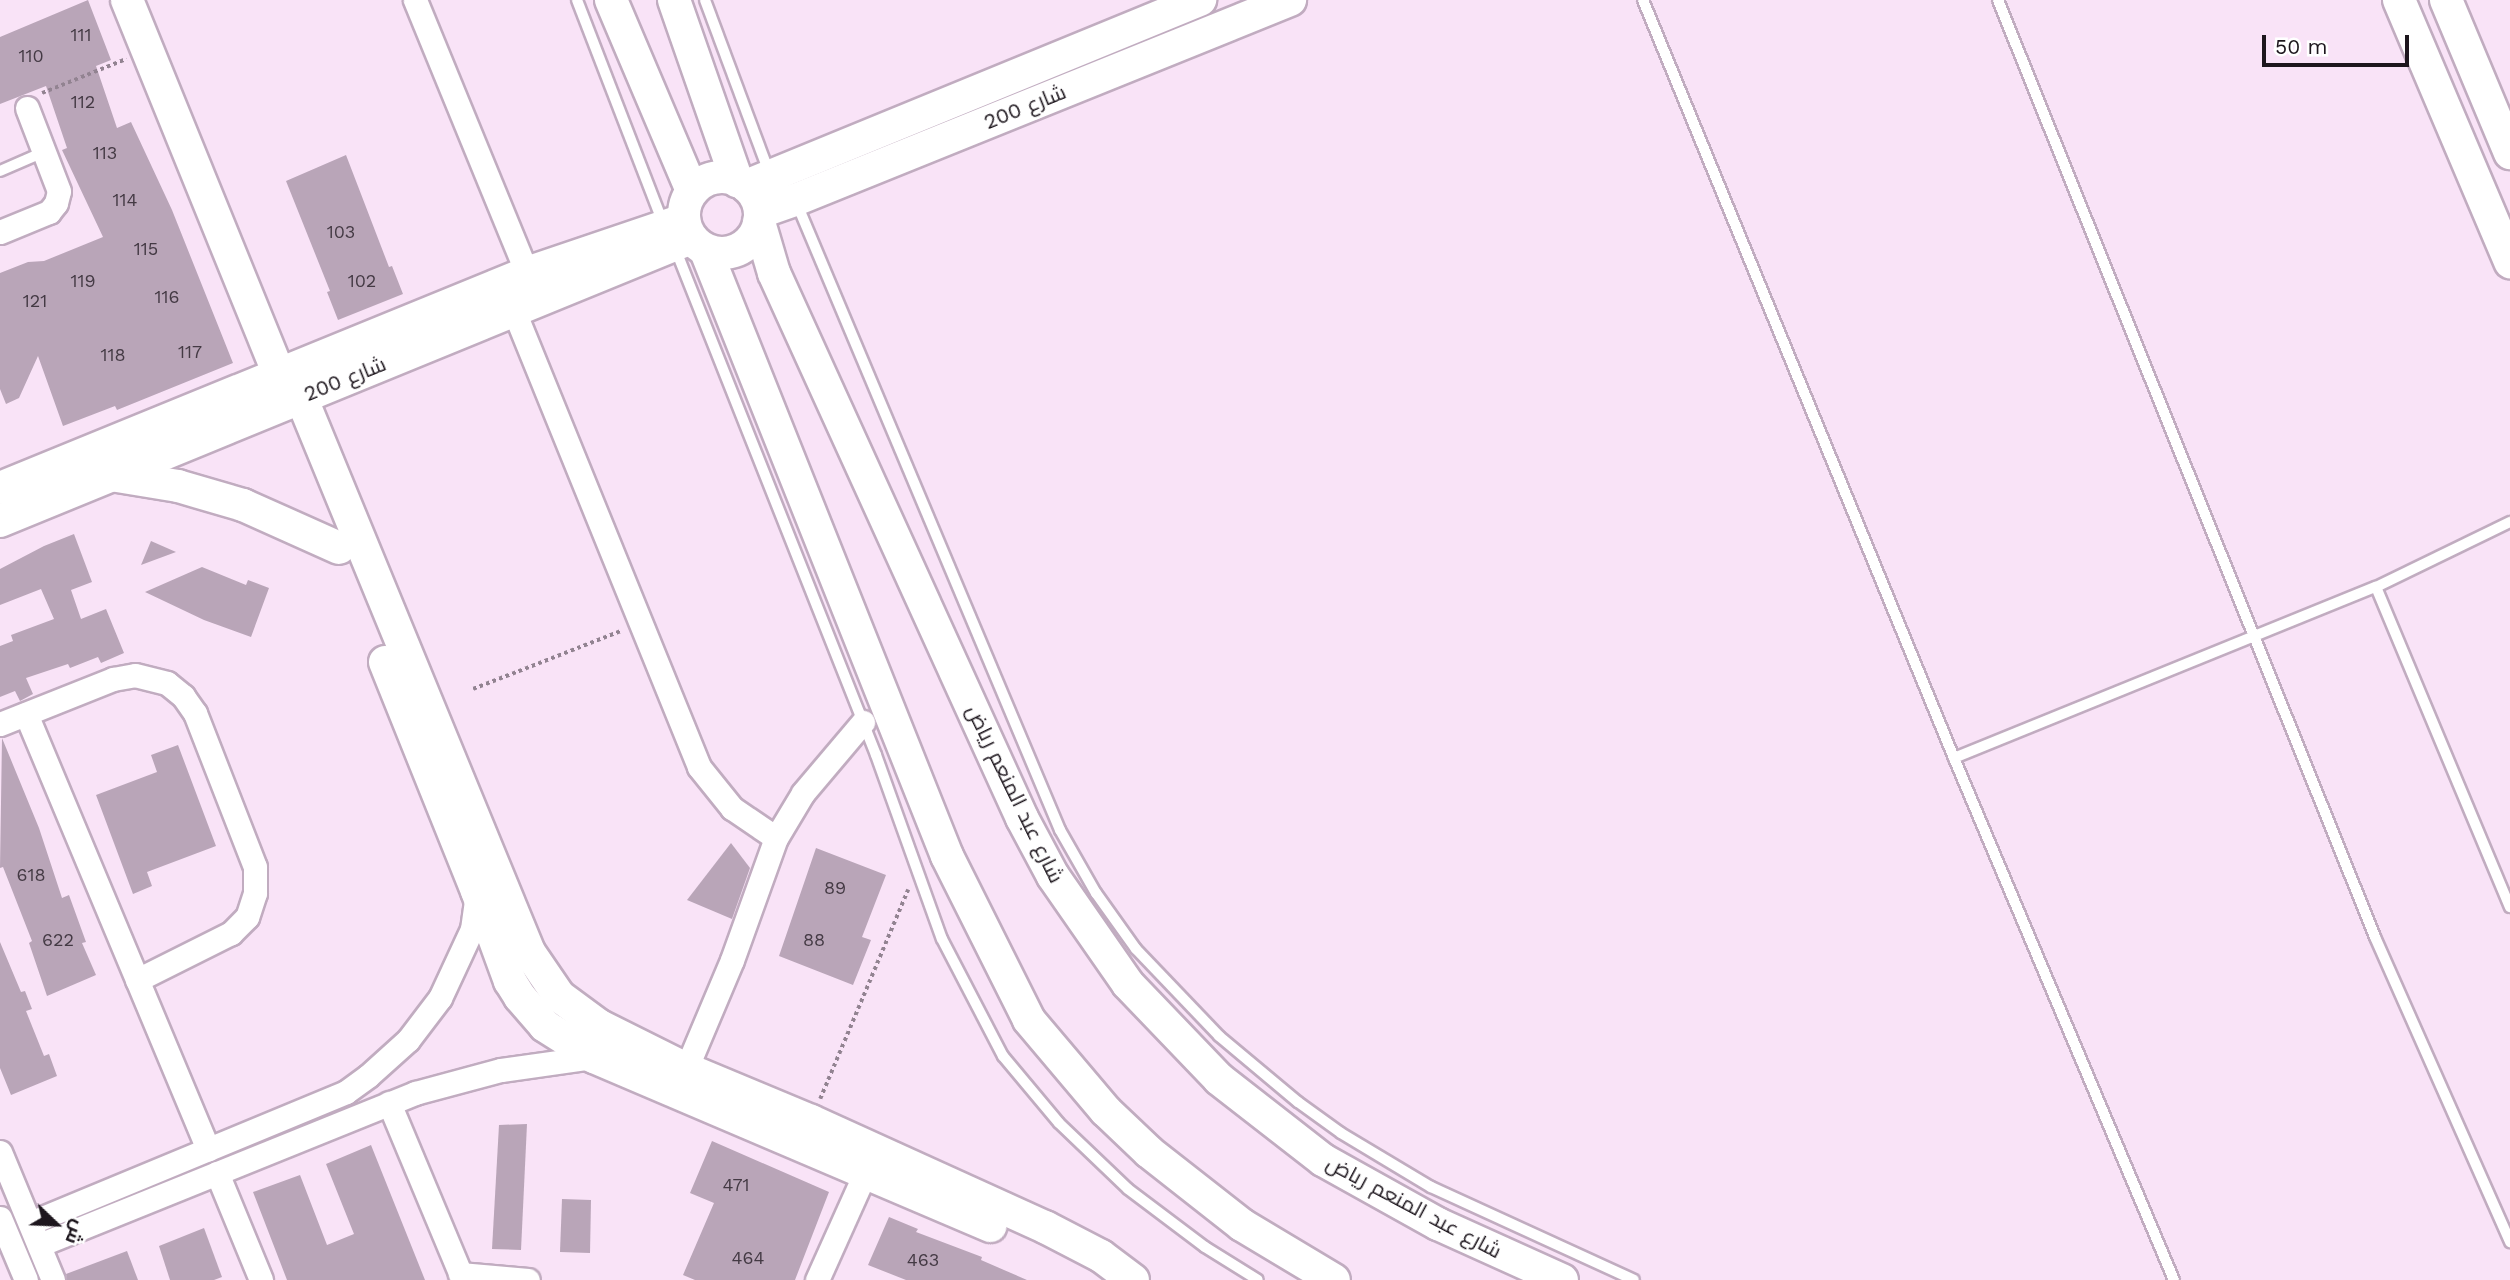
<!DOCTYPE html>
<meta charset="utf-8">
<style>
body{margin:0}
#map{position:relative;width:2510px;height:1280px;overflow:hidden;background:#f9e3f7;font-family:"Work Sans",Cairo,sans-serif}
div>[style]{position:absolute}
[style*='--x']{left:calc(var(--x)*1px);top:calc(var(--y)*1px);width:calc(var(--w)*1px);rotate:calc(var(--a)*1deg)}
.building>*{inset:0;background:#b9a5b8}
.path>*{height:3.5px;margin-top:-1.75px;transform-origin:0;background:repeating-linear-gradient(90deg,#928391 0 3.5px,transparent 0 7px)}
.roads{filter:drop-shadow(2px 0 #c1acc0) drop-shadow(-2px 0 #c1acc0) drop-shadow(0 2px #c1acc0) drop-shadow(0 -2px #c1acc0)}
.lane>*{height:10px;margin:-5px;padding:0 5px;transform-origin:5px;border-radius:5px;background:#fff}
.street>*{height:23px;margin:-11.5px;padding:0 11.5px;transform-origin:11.5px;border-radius:11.5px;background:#fff}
.secondary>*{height:32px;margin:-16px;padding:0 16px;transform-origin:16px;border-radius:16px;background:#fff}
.secondary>.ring{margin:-16px;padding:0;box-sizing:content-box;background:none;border:32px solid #fff;border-radius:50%}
span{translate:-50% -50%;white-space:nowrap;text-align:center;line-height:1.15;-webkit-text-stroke:5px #fff;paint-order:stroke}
.number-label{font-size:18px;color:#443a44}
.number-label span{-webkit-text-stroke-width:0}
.street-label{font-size:21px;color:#1d161d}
.north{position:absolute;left:21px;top:1189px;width:70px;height:70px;-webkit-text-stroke:5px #fff;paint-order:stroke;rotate:113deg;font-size:19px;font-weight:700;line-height:28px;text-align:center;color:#1d161d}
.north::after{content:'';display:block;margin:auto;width:24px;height:32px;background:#1d161d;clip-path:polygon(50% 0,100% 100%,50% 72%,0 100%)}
.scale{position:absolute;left:2262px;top:35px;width:147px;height:32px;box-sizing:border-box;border:4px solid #1d161d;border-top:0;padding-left:9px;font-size:21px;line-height:24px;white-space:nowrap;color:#1d161d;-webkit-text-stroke:5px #fff;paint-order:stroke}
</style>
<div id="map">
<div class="building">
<i style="clip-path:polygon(88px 0,111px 60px,96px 66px,117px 128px,131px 122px,172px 210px,233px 363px,117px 410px,115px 406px,63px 426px,38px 356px,19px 398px,6px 404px,0 389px,0 273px,28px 262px,44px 261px,103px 237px,62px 150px,67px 148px,46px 86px,0 104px,0 37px)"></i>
<i style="clip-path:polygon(346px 155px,389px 267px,392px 266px,403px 294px,338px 320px,327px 292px,330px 291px,286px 181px)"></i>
<i style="clip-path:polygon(74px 534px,92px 582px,71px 590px,81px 619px,106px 609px,124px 653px,101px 663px,98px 657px,70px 668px,68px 664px,26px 678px,33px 694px,20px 701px,15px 691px,0 697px,0 646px,13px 641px,11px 635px,54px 619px,41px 589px,0 605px,0 569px,44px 546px)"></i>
<i style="clip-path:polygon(151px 541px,176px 552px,141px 565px)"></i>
<i style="clip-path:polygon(202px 567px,246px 585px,248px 580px,269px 588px,251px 637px,204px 620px,145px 592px)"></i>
<i style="clip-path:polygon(2px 738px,39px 828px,62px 898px,69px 895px,86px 942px,82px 943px,96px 975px,47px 996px,29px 943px,32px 941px,3px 867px,0 868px)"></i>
<i style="clip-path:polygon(178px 745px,216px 846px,147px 872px,152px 886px,133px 894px,96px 795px,157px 772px,151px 755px)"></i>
<i style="clip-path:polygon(731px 843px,750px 868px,732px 919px,687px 900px)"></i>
<i style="clip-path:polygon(816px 848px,886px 875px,862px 937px,871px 940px,853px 985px,779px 956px)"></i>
<i style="clip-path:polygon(0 942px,21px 992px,25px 991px,32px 1009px,26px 1011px,44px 1056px,49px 1054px,57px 1076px,11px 1095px,0 1068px)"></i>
<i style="clip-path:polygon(527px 1124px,521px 1250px,492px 1249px,499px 1125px)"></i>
<i style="clip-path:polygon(712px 1141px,829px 1192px,795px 1280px,695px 1280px,683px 1275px,714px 1203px,690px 1193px)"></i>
<i style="clip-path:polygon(371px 1145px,425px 1280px,287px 1280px,253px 1192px,300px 1175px,327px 1245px,354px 1234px,326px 1164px)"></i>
<i style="clip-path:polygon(562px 1199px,591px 1200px,590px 1253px,560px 1252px)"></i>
<i style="clip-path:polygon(889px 1217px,918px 1229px,916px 1232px,982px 1257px,981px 1260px,1027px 1280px,906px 1280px,868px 1265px)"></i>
<i style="clip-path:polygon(204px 1228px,222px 1277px,214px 1280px,170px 1280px,159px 1246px)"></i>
<i style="clip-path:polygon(127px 1251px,138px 1280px,67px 1280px,66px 1274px)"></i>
</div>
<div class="path">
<i style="--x:42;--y:93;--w:91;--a:-22"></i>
<i style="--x:473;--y:689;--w:159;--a:-21.4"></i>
<i style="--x:820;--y:1099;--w:227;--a:-67.2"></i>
</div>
<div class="roads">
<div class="lane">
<i style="--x:577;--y:0;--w:239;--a:68.9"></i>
<i style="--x:705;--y:0;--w:184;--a:69.6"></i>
<i style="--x:1643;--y:0;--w:819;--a:67.69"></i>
<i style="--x:1954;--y:758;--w:566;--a:67.15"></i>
<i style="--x:1998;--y:0;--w:1010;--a:68.08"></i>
<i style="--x:2375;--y:937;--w:334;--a:66.1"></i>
<i style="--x:0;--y:171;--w:48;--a:-23.4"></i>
<i style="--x:797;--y:204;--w:679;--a:67.21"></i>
<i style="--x:1060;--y:830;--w:73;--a:60.3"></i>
<i style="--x:1096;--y:893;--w:69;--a:54.5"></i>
<i style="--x:1136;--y:949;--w:120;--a:46.3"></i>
<i style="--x:1219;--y:1036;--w:103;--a:39.9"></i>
<i style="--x:1298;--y:1102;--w:53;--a:35.8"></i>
<i style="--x:1341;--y:1133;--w:105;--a:31"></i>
<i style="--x:1431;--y:1187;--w:223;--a:24.6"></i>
<i style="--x:675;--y:248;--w:545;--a:68.37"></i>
<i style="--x:876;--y:755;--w:195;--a:70.3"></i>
<i style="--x:942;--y:939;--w:132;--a:62.5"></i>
<i style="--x:1003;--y:1056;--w:87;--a:50.1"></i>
<i style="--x:1059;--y:1123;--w:95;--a:43.7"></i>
<i style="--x:1128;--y:1189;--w:96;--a:37"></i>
<i style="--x:1205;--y:1247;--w:62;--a:31.9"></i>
<i style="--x:2376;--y:587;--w:347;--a:67.3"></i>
<i style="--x:1954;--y:758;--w:455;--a:-22.1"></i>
<i style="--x:2376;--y:587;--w:149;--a:-25.9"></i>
</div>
<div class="street">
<i style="--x:415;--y:0;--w:295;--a:67.7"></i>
<i style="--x:0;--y:232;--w:53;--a:-22.2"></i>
<i style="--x:49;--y:212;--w:11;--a:-52"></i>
<i style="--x:56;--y:203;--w:12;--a:-76"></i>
<i style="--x:59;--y:191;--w:89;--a:-111.1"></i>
<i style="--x:514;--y:311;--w:492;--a:67.9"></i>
<i style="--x:699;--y:767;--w:53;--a:51.2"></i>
<i style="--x:732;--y:808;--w:53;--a:34.3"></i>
<i style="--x:26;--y:714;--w:472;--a:67.3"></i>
<i style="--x:0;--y:724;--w:122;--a:-21.7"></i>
<i style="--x:113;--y:679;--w:22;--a:-10"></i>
<i style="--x:135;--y:675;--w:33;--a:14"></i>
<i style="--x:167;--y:683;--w:21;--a:39"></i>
<i style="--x:183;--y:696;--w:21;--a:55"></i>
<i style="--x:195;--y:713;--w:165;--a:68.7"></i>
<i style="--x:255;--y:867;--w:26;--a:90"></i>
<i style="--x:255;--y:893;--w:25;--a:108"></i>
<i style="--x:247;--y:917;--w:23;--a:135"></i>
<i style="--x:231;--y:933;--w:105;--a:153.4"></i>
<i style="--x:686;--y:1069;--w:118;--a:-67.1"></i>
<i style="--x:732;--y:960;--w:130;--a:-70.2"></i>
<i style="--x:776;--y:838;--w:52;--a:-59"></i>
<i style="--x:803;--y:793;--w:93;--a:-49.8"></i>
<i style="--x:389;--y:1103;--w:192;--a:67.3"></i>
<i style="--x:0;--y:1152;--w:139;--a:67.5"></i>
<i style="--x:217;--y:1173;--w:116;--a:67.6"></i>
<i style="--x:0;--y:1218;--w:67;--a:67.2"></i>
<i style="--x:30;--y:1223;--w:342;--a:-22.5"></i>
<i style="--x:346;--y:1092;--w:27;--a:-36"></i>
<i style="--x:368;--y:1076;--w:54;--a:-42"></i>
<i style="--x:408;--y:1040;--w:53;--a:-52.7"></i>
<i style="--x:440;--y:998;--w:76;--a:-65.1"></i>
<i style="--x:472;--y:929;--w:35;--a:-82"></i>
<i style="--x:39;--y:1245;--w:406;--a:-22"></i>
<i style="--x:415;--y:1093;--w:89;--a:-15"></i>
<i style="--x:501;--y:1070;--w:94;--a:-8"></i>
<i style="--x:460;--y:1274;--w:68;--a:5"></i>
<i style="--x:817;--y:1280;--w:132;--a:-65.8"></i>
</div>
<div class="secondary">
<i style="--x:127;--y:0;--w:404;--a:67.9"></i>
<i style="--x:611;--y:0;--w:207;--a:67"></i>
<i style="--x:674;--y:0;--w:192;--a:70.8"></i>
<i style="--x:2399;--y:0;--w:285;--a:67"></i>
<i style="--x:2446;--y:0;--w:166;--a:67.3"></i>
<i class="ring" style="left:684px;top:177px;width:44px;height:44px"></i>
<i style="--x:746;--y:186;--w:491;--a:-22.3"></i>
<i style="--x:760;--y:212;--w:37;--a:-19"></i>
<i style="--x:795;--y:200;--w:534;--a:-22"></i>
<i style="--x:759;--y:222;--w:53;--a:73.6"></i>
<i style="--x:774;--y:273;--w:599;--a:65.53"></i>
<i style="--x:1022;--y:818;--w:66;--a:61.9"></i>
<i style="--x:1053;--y:876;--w:131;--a:55.2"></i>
<i style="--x:1128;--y:984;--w:132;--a:46.2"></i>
<i style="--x:1219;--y:1079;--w:132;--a:37.9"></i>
<i style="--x:1323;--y:1160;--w:132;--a:29.1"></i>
<i style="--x:1438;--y:1224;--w:136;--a:24.3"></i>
<i style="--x:706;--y:251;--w:651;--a:68.28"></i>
<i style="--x:947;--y:856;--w:183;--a:63.4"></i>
<i style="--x:1029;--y:1020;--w:119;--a:49.8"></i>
<i style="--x:1106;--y:1111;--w:59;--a:43.6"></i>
<i style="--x:1149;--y:1152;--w:118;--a:38.1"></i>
<i style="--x:1242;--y:1225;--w:107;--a:30.9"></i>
<i style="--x:290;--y:370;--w:629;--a:67.67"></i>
<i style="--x:529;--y:952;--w:53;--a:55.7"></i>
<i style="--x:559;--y:996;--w:49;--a:36.6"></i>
<i style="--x:598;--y:1025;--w:98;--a:26.6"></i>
<i style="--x:686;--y:1069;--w:135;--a:22.6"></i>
<i style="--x:811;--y:1121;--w:257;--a:24.4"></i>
<i style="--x:1045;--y:1227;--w:63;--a:27.4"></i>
<i style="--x:1101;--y:1256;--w:40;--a:37"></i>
<i style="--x:111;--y:475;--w:68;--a:9.3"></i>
<i style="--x:178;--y:486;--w:68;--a:16.3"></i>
<i style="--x:243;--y:505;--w:105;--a:24.1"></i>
<i style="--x:0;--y:488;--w:569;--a:-22.19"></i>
<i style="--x:527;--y:273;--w:166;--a:-18.7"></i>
<i style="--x:0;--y:521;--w:747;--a:-22.27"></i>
<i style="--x:385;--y:662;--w:247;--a:68.1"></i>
<i style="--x:477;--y:891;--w:96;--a:69.9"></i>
<i style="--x:510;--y:981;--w:19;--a:58"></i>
<i style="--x:520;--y:997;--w:38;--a:49"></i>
<i style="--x:545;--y:1026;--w:58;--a:32.3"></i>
<i style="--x:594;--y:1057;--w:431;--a:23.1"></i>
</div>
</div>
<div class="number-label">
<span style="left:81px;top:35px">111</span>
<span style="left:31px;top:56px">110</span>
<span style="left:83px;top:102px">112</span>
<span style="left:105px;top:153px">113</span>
<span style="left:125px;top:200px">114</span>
<span style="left:341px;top:232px">103</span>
<span style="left:146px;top:249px">115</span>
<span style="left:83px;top:281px">119</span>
<span style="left:362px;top:281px">102</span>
<span style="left:167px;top:297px">116</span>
<span style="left:35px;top:301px">121</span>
<span style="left:190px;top:352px">117</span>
<span style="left:113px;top:355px">118</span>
<span style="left:31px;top:875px">618</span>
<span style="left:835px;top:888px">89</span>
<span style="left:58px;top:940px">622</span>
<span style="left:814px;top:940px">88</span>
<span style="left:736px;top:1185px">471</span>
<span style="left:748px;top:1258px">464</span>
<span style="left:923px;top:1260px">463</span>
</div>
<div class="street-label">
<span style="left:1025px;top:107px;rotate:-22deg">شارع 200</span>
<span style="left:345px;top:379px;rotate:-22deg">شارع 200</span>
<span style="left:1015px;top:794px;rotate:64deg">شارع عبد المنعم رياض</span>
<span style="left:1414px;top:1207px;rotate:28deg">شارع عبد المنعم رياض</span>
</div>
<div class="north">ش</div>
<div class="scale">50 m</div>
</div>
